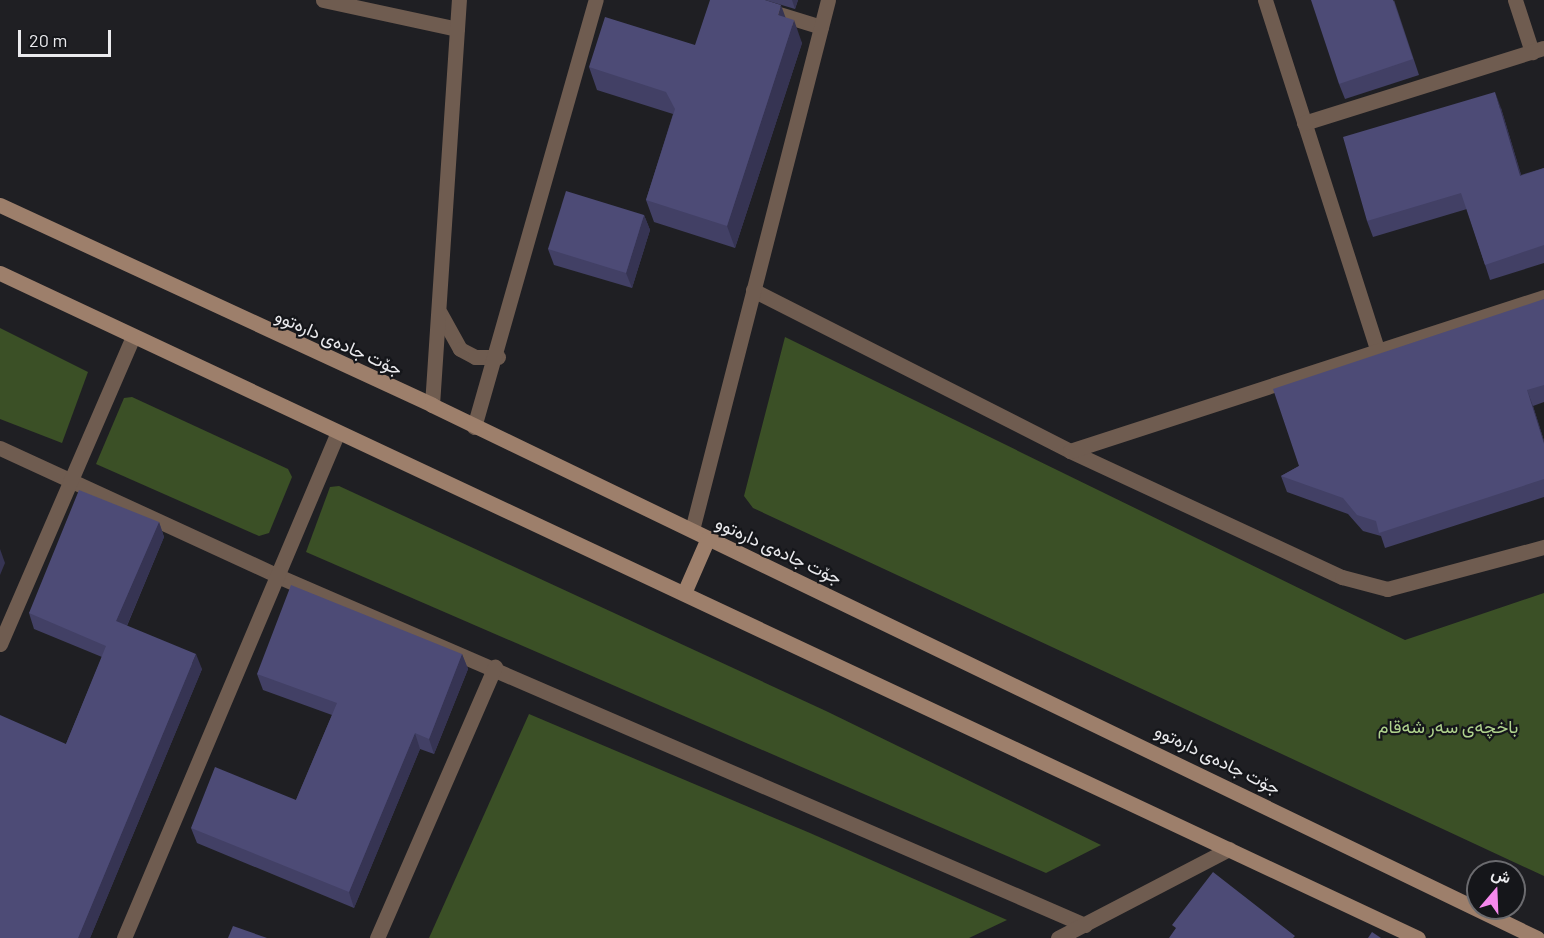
<!DOCTYPE html>
<meta charset="utf-8">
<style>
body{margin:0}
#map{position:relative;width:1544px;height:938px;overflow:hidden;background:#1f1f23;font-family:Barlow,Vazirmatn,sans-serif}
div>[style]{position:absolute}
[style*='--x']{left:calc(var(--x)*1px);top:calc(var(--y)*1px);width:calc(var(--w)*1px);rotate:calc(var(--a)*1deg)}
.forest>*{inset:0;background:#3b5026}
.minor>*{height:15px;margin:-7.5px;padding:0 7.5px;transform-origin:7.5px;border-radius:7.5px;background:#6f5c50}
.secondary>*{height:15px;margin:-7.5px;padding:0 7.5px;transform-origin:7.5px;border-radius:7.5px;background:#9d7f6b}
.wall>*{inset:0;background:#424065}
.shaded-wall>*{inset:0;background:#363453}
.building>*{inset:0;background:#4d4b76}
span{translate:-50% -50%;white-space:nowrap;text-align:center;line-height:1.15;-webkit-text-stroke:4.5px #15161a;paint-order:stroke}
.street-label{font-size:18px;color:#ebebee}
.park-label{font-size:18px;color:#afd28d}
.north{position:absolute;left:1466px;top:860px;width:60px;height:60px;box-sizing:border-box;background:#15161a;border:2px solid #6b6b6f;border-radius:50%;rotate:19deg;font-size:16px;font-weight:700;line-height:24px;text-align:center;color:#ebebee}
.north::after{content:'';display:block;margin:auto;width:21px;height:27px;background:#f688ed;clip-path:polygon(50% 0,100% 100%,50% 72%,0 100%)}
.scale{position:absolute;left:18px;top:30px;width:93px;height:27px;box-sizing:border-box;border:3px solid #ebebee;border-top:0;padding-left:8px;font-size:18px;line-height:21px;white-space:nowrap;color:#ebebee;-webkit-text-stroke:4px #15161a;paint-order:stroke}
</style>
<div id="map">
<div class="forest">
<i style="clip-path:polygon(0 328px,88px 372px,62px 443px,0 419px)"></i>
<i style="clip-path:polygon(785px 337px,1405px 640px,1544px 593px,1544px 876px,753px 508px,744px 496px)"></i>
<i style="clip-path:polygon(132px 397px,288px 469px,292px 477px,269px 533px,259px 536px,96px 464px,124px 398px)"></i>
<i style="clip-path:polygon(339px 486px,826px 711px,1101px 845px,1046px 873px,306px 552px,330px 487px)"></i>
<i style="clip-path:polygon(529px 714px,810px 833px,1007px 920px,969px 938px,429px 938px)"></i>
</div>
<div class="minor">
<i style="--x:323;--y:0;--w:137;--a:12.2"></i>
<i style="--x:734;--y:0;--w:91;--a:17.2"></i>
<i style="--x:1265;--y:0;--w:370;--a:72.2"></i>
<i style="--x:1515;--y:0;--w:55;--a:71.9"></i>
<i style="--x:1304;--y:123;--w:251;--a:-17.4"></i>
<i style="--x:753;--y:290;--w:356;--a:26.9"></i>
<i style="--x:1070;--y:451;--w:300;--a:24.9"></i>
<i style="--x:1342;--y:577;--w:47;--a:14.9"></i>
<i style="--x:1387;--y:589;--w:163;--a:-15"></i>
<i style="--x:440;--y:313;--w:41;--a:60.9"></i>
<i style="--x:460;--y:349;--w:17;--a:28"></i>
<i style="--x:475;--y:357;--w:23;--a:0"></i>
<i style="--x:432;--y:405;--w:406;--a:-86.2"></i>
<i style="--x:474;--y:427;--w:444;--a:-74.1"></i>
<i style="--x:0;--y:448;--w:308;--a:24.7"></i>
<i style="--x:280;--y:577;--w:877;--a:23.38"></i>
<i style="--x:1070;--y:451;--w:498;--a:-18"></i>
<i style="--x:692;--y:530;--w:547;--a:-75.61"></i>
<i style="--x:0;--y:644;--w:335;--a:-66.6"></i>
<i style="--x:124;--y:938;--w:549;--a:-67.08"></i>
<i style="--x:377;--y:938;--w:296;--a:-66.5"></i>
<i style="--x:1058;--y:938;--w:193;--a:-27.5"></i>
</div>
<div class="secondary">
<i style="--x:0;--y:205;--w:476;--a:24.8"></i>
<i style="--x:432;--y:405;--w:1227;--a:25.75"></i>
<i style="--x:0;--y:273;--w:1566;--a:25.13"></i>
<i style="--x:684;--y:593;--w:60;--a:-66.4"></i>
</div>
<div class="wall">
<i style="clip-path:polygon(765px 0,798px 0,795px 9px)"></i>
<i style="clip-path:polygon(1394px 0,1419px 75px,1345px 99px,1339px 84px)"></i>
<i style="clip-path:polygon(786px 18px,802px 43px,735px 248px,654px 222px,646px 200px,673px 114px,597px 90px,589px 67px,695px 45px)"></i>
<i style="clip-path:polygon(1501px 108px,1521px 175px,1544px 168px,1544px 263px,1490px 280px,1467px 209px,1373px 237px,1367px 221px)"></i>
<i style="clip-path:polygon(644px 215px,650px 230px,632px 288px,554px 265px,548px 249px)"></i>
<i style="clip-path:polygon(1544px 299px,1544px 402px,1533px 406px,1544px 441px,1544px 497px,1385px 548px,1381px 536px,1363px 531px,1348px 514px,1287px 492px,1281px 476px,1299px 466px)"></i>
<i style="clip-path:polygon(159px 522px,164px 537px,127px 626px,202px 669px,90px 938px,0 938px,66px 744px,102px 657px,34px 629px,29px 613px)"></i>
<i style="clip-path:polygon(462px 654px,468px 669px,434px 754px,420px 749px,354px 908px,197px 843px,191px 828px,296px 800px,332px 715px,263px 690px,257px 674px)"></i>
</div>
<div class="shaded-wall">
<i style="clip-path:polygon(792px 0,798px 0,795px 9px)"></i>
<i style="clip-path:polygon(781px 5px,789px 27px,778px 15px)"></i>
<i style="clip-path:polygon(794px 20px,802px 43px,735px 248px,727px 226px)"></i>
<i style="clip-path:polygon(1495px 92px,1501px 108px,1526px 191px,1520px 176px)"></i>
<i style="clip-path:polygon(644px 215px,650px 230px,632px 288px,626px 273px)"></i>
<i style="clip-path:polygon(1527px 390px,1533px 406px,1544px 441px,1544px 444px)"></i>
<i style="clip-path:polygon(159px 522px,164px 537px,122px 637px,116px 621px)"></i>
<i style="clip-path:polygon(0 549px,5px 563px,0 575px)"></i>
<i style="clip-path:polygon(196px 654px,202px 669px,90px 938px,78px 938px)"></i>
<i style="clip-path:polygon(462px 654px,468px 669px,434px 754px,429px 739px)"></i>
<i style="clip-path:polygon(415px 733px,420px 749px,354px 908px,349px 892px)"></i>
</div>
<div class="building">
<i style="clip-path:polygon(710px 0,765px 0,781px 5px,778px 15px,794px 20px,727px 226px,646px 200px,675px 109px,666px 92px,589px 67px,605px 17px,695px 45px)"></i>
<i style="clip-path:polygon(1311px 0,1393px 0,1413px 59px,1339px 84px)"></i>
<i style="clip-path:polygon(1495px 92px,1520px 176px,1544px 168px,1544px 245px,1485px 265px,1461px 193px,1367px 221px,1343px 137px)"></i>
<i style="clip-path:polygon(566px 191px,644px 215px,626px 273px,548px 249px)"></i>
<i style="clip-path:polygon(1544px 299px,1544px 385px,1527px 390px,1544px 444px,1544px 479px,1379px 533px,1376px 521px,1357px 515px,1343px 498px,1281px 476px,1299px 466px,1273px 389px)"></i>
<i style="clip-path:polygon(79px 490px,159px 522px,116px 621px,196px 654px,78px 938px,0 938px,0 715px,66px 744px,106px 646px,29px 613px)"></i>
<i style="clip-path:polygon(291px 585px,462px 654px,429px 739px,415px 733px,349px 892px,191px 828px,215px 767px,296px 800px,337px 703px,257px 674px)"></i>
<i style="clip-path:polygon(1213px 872px,1295px 936px,1293px 938px,1169px 938px,1176px 928px,1172px 925px)"></i>
<i style="clip-path:polygon(233px 926px,267px 938px,228px 938px)"></i>
<i style="clip-path:polygon(1372px 932px,1381px 938px,1368px 938px)"></i>
</div>
<div class="street-label">
<span style="left:339px;top:342px;rotate:24deg">جۆت جادەی دارەتوو</span>
<span style="left:779px;top:550px;rotate:25deg">جۆت جادەی دارەتوو</span>
<span style="left:1218px;top:759px;rotate:26deg">جۆت جادەی دارەتوو</span>
</div>
<div class="park-label">
<span style="left:1448px;top:726px">باخچەی سەر شەقام</span>
</div>
<div class="north">ش</div>
<div class="scale">20 m</div>
</div>
